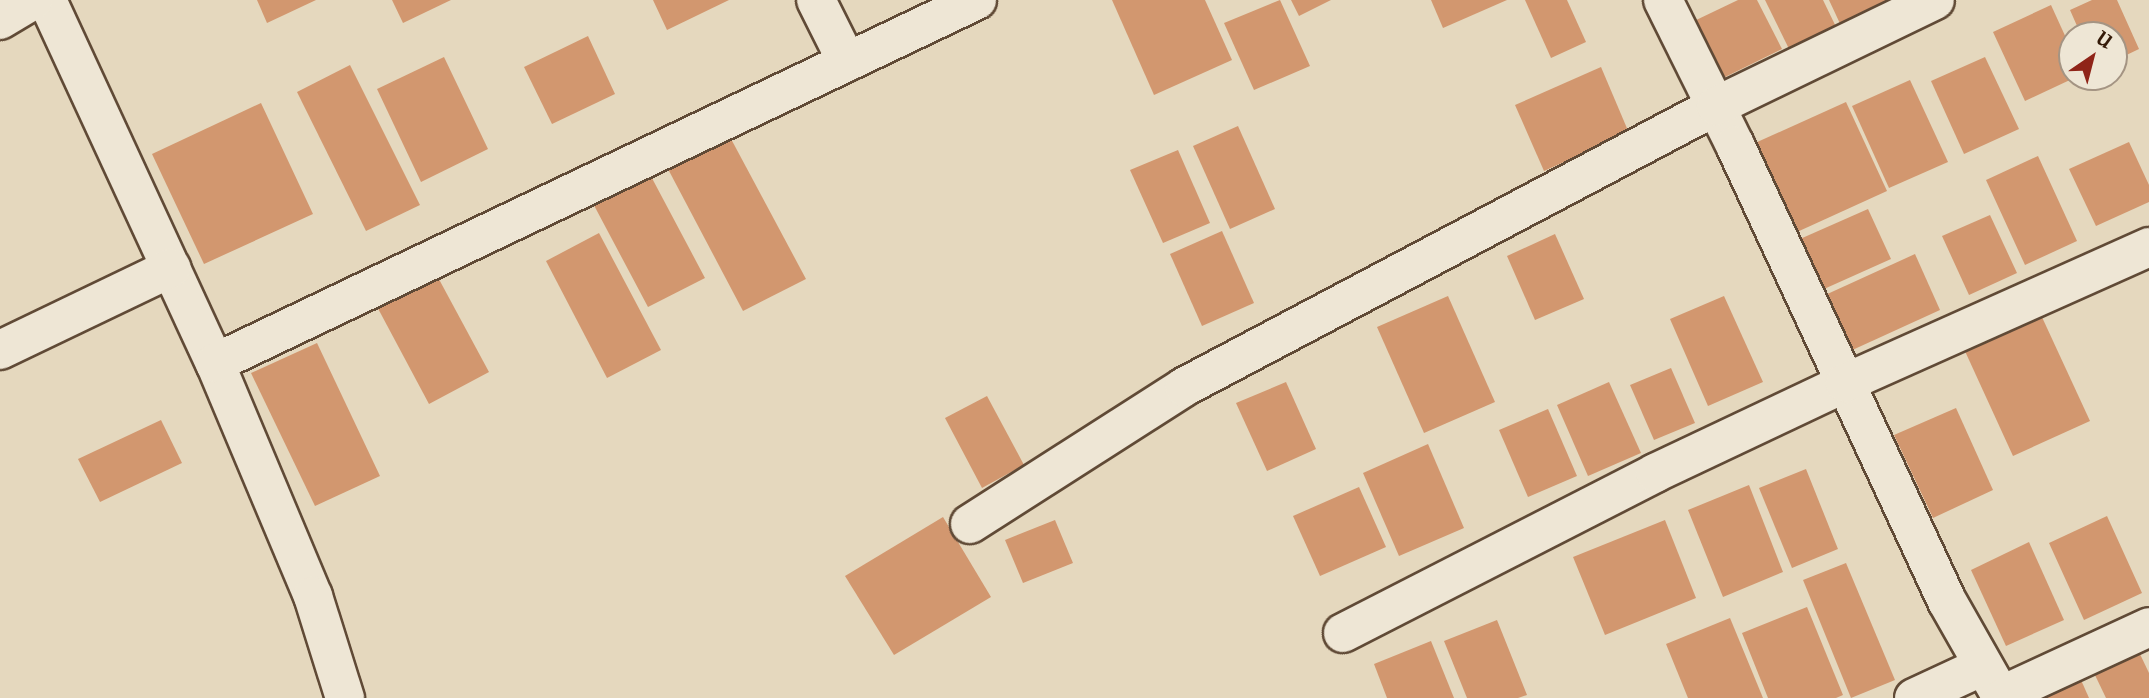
<!DOCTYPE html>
<style>
body{margin:0}
#map{position:relative;width:2149px;height:698px;overflow:hidden;background:#e5d8be;font-family:"IM FELL French Canon",serif}
div>[style]{position:absolute}
[style*='--x']{left:calc(var(--x)*1px);top:calc(var(--y)*1px);width:calc(var(--w)*1px);rotate:calc(var(--a)*1deg)}
.building>*{inset:0;background:#d2976f}
.roads{filter:drop-shadow(2px 0 #604a36) drop-shadow(-2px 0 #604a36) drop-shadow(0 2px #604a36) drop-shadow(0 -2px #604a36)}
.street>*{height:38px;margin:-19px;padding:0 19px;transform-origin:19px;border-radius:19px;background:#eee6d5}
span{translate:-50% -50%;white-space:nowrap;text-align:center;line-height:1.15;-webkit-text-stroke:5px #eee6d5;paint-order:stroke}
.north{position:absolute;left:2058px;top:21px;width:70px;height:70px;box-sizing:border-box;background:#eee6d5;border:2px solid #a49483;border-radius:50%;rotate:35deg;font-size:19px;font-weight:700;line-height:28px;text-align:center;color:#341a08}
.north::after{content:'';display:block;margin:auto;width:24px;height:32px;background:#8f2418;clip-path:polygon(50% 0,100% 100%,50% 72%,0 100%)}
</style>
<div id="map">
<div class="building">
<i style="clip-path:polygon(257px 0,316px 0,267px 23px)"></i>
<i style="clip-path:polygon(392px 0,451px 0,403px 23px)"></i>
<i style="clip-path:polygon(653px 0,729px 0,667px 30px)"></i>
<i style="clip-path:polygon(1112px 0,1205px 0,1232px 60px,1154px 95px)"></i>
<i style="clip-path:polygon(1280px 0,1310px 66px,1254px 90px,1224px 23px)"></i>
<i style="clip-path:polygon(1291px 0,1331px 0,1299px 16px)"></i>
<i style="clip-path:polygon(1431px 0,1507px 0,1443px 28px)"></i>
<i style="clip-path:polygon(1525px 0,1567px 0,1586px 42px,1551px 58px)"></i>
<i style="clip-path:polygon(1738px 0,1757px 0,1782px 49px,1719px 80px,1692px 22px)"></i>
<i style="clip-path:polygon(1765px 0,1823px 0,1839px 33px,1792px 55px)"></i>
<i style="clip-path:polygon(1829px 0,1895px 0,1843px 30px)"></i>
<i style="clip-path:polygon(2092px 0,2117px 0,2139px 49px,2114px 61px,2114px 35px,2081px 35px,2070px 10px)"></i>
<i style="clip-path:polygon(2051px 5px,2072px 51px,2072px 79px,2025px 101px,1993px 32px)"></i>
<i style="clip-path:polygon(588px 36px,615px 94px,552px 124px,524px 67px)"></i>
<i style="clip-path:polygon(444px 57px,488px 149px,421px 182px,377px 89px)"></i>
<i style="clip-path:polygon(1985px 57px,2019px 129px,1964px 154px,1931px 81px)"></i>
<i style="clip-path:polygon(350px 65px,420px 205px,366px 231px,297px 92px)"></i>
<i style="clip-path:polygon(1601px 67px,1629px 133px,1544px 171px,1515px 105px)"></i>
<i style="clip-path:polygon(1910px 80px,1948px 162px,1889px 188px,1852px 106px)"></i>
<i style="clip-path:polygon(1846px 102px,1887px 191px,1797px 232px,1755px 143px)"></i>
<i style="clip-path:polygon(261px 103px,313px 214px,204px 264px,152px 154px)"></i>
<i style="clip-path:polygon(1238px 126px,1275px 209px,1230px 229px,1193px 146px)"></i>
<i style="clip-path:polygon(730px 137px,806px 279px,743px 311px,668px 169px)"></i>
<i style="clip-path:polygon(2129px 142px,2149px 185px,2149px 202px,2096px 226px,2069px 169px)"></i>
<i style="clip-path:polygon(1178px 150px,1210px 223px,1163px 243px,1130px 170px)"></i>
<i style="clip-path:polygon(2038px 156px,2077px 241px,2025px 265px,1986px 180px)"></i>
<i style="clip-path:polygon(645px 165px,705px 278px,648px 307px,588px 194px)"></i>
<i style="clip-path:polygon(1868px 209px,1891px 259px,1824px 289px,1800px 239px)"></i>
<i style="clip-path:polygon(1990px 215px,2017px 273px,1969px 295px,1942px 236px)"></i>
<i style="clip-path:polygon(1222px 231px,1254px 303px,1202px 326px,1170px 254px)"></i>
<i style="clip-path:polygon(599px 233px,661px 350px,607px 378px,546px 261px)"></i>
<i style="clip-path:polygon(1555px 234px,1584px 299px,1535px 320px,1507px 256px)"></i>
<i style="clip-path:polygon(1915px 254px,1940px 310px,1848px 352px,1823px 296px)"></i>
<i style="clip-path:polygon(434px 270px,489px 372px,429px 404px,374px 301px)"></i>
<i style="clip-path:polygon(1448px 296px,1495px 402px,1424px 433px,1377px 327px)"></i>
<i style="clip-path:polygon(1724px 296px,1763px 382px,1708px 406px,1670px 319px)"></i>
<i style="clip-path:polygon(2041px 315px,2090px 421px,2013px 456px,1964px 349px)"></i>
<i style="clip-path:polygon(317px 343px,380px 476px,315px 506px,251px 373px)"></i>
<i style="clip-path:polygon(1671px 368px,1695px 423px,1654px 440px,1630px 385px)"></i>
<i style="clip-path:polygon(1286px 382px,1316px 449px,1267px 471px,1236px 403px)"></i>
<i style="clip-path:polygon(1609px 382px,1641px 453px,1588px 476px,1557px 405px)"></i>
<i style="clip-path:polygon(987px 396px,1024px 465px,982px 488px,945px 418px)"></i>
<i style="clip-path:polygon(1956px 408px,1993px 490px,1933px 518px,1894px 435px)"></i>
<i style="clip-path:polygon(1548px 409px,1577px 476px,1528px 497px,1499px 430px)"></i>
<i style="clip-path:polygon(161px 420px,182px 463px,100px 502px,78px 459px)"></i>
<i style="clip-path:polygon(1428px 444px,1464px 528px,1399px 556px,1363px 473px)"></i>
<i style="clip-path:polygon(1806px 469px,1838px 549px,1792px 568px,1759px 488px)"></i>
<i style="clip-path:polygon(1749px 485px,1783px 572px,1723px 597px,1688px 510px)"></i>
<i style="clip-path:polygon(1359px 487px,1386px 547px,1320px 576px,1293px 516px)"></i>
<i style="clip-path:polygon(2107px 516px,2142px 593px,2084px 620px,2049px 543px)"></i>
<i style="clip-path:polygon(943px 517px,991px 597px,894px 655px,845px 576px)"></i>
<i style="clip-path:polygon(1055px 520px,1073px 563px,1023px 583px,1005px 540px)"></i>
<i style="clip-path:polygon(1665px 520px,1696px 598px,1605px 635px,1573px 557px)"></i>
<i style="clip-path:polygon(2029px 542px,2064px 620px,2006px 646px,1971px 570px)"></i>
<i style="clip-path:polygon(1846px 563px,1895px 680px,1851px 698px,1803px 580px)"></i>
<i style="clip-path:polygon(1807px 607px,1843px 695px,1836px 698px,1768px 698px,1742px 633px)"></i>
<i style="clip-path:polygon(1730px 618px,1763px 698px,1688px 698px,1666px 644px)"></i>
<i style="clip-path:polygon(1497px 620px,1527px 695px,1518px 698px,1467px 698px,1444px 641px)"></i>
<i style="clip-path:polygon(1431px 641px,1454px 698px,1387px 698px,1374px 664px)"></i>
<i style="clip-path:polygon(2139px 652px,2149px 673px,2149px 698px,2106px 698px,2094px 673px)"></i>
<i style="clip-path:polygon(2077px 671px,2089px 698px,2035px 698px)"></i>
</div>
<div class="roads">
<div class="street">
<i style="--x:47;--y:0;--w:400;--a:65.2"></i>
<i style="--x:215;--y:363;--w:253;--a:67.2"></i>
<i style="--x:313;--y:596;--w:107;--a:72.6"></i>
<i style="--x:816;--y:0;--w:69;--a:63.4"></i>
<i style="--x:1663;--y:0;--w:162;--a:63.6"></i>
<i style="--x:1735;--y:145;--w:503;--a:65.07"></i>
<i style="--x:1947;--y:601;--w:112;--a:60.4"></i>
<i style="--x:0;--y:20;--w:39;--a:-31"></i>
<i style="--x:0;--y:350;--w:190;--a:-25.6"></i>
<i style="--x:215;--y:363;--w:844;--a:-25.47"></i>
<i style="--x:970;--y:524;--w:254;--a:-32.6"></i>
<i style="--x:1184;--y:387;--w:602;--a:-27.84"></i>
<i style="--x:1716;--y:106;--w:243;--a:-25.8"></i>
<i style="--x:1343;--y:633;--w:351;--a:-27.1"></i>
<i style="--x:1655;--y:473;--w:210;--a:-25.3"></i>
<i style="--x:1845;--y:383;--w:333;--a:-24.1"></i>
<i style="--x:2000;--y:696;--w:164;--a:-24.8"></i>
<i style="--x:1914;--y:698;--w:76;--a:-24.9"></i>
</div>
</div>
<div class="north">U</div>
</div>
